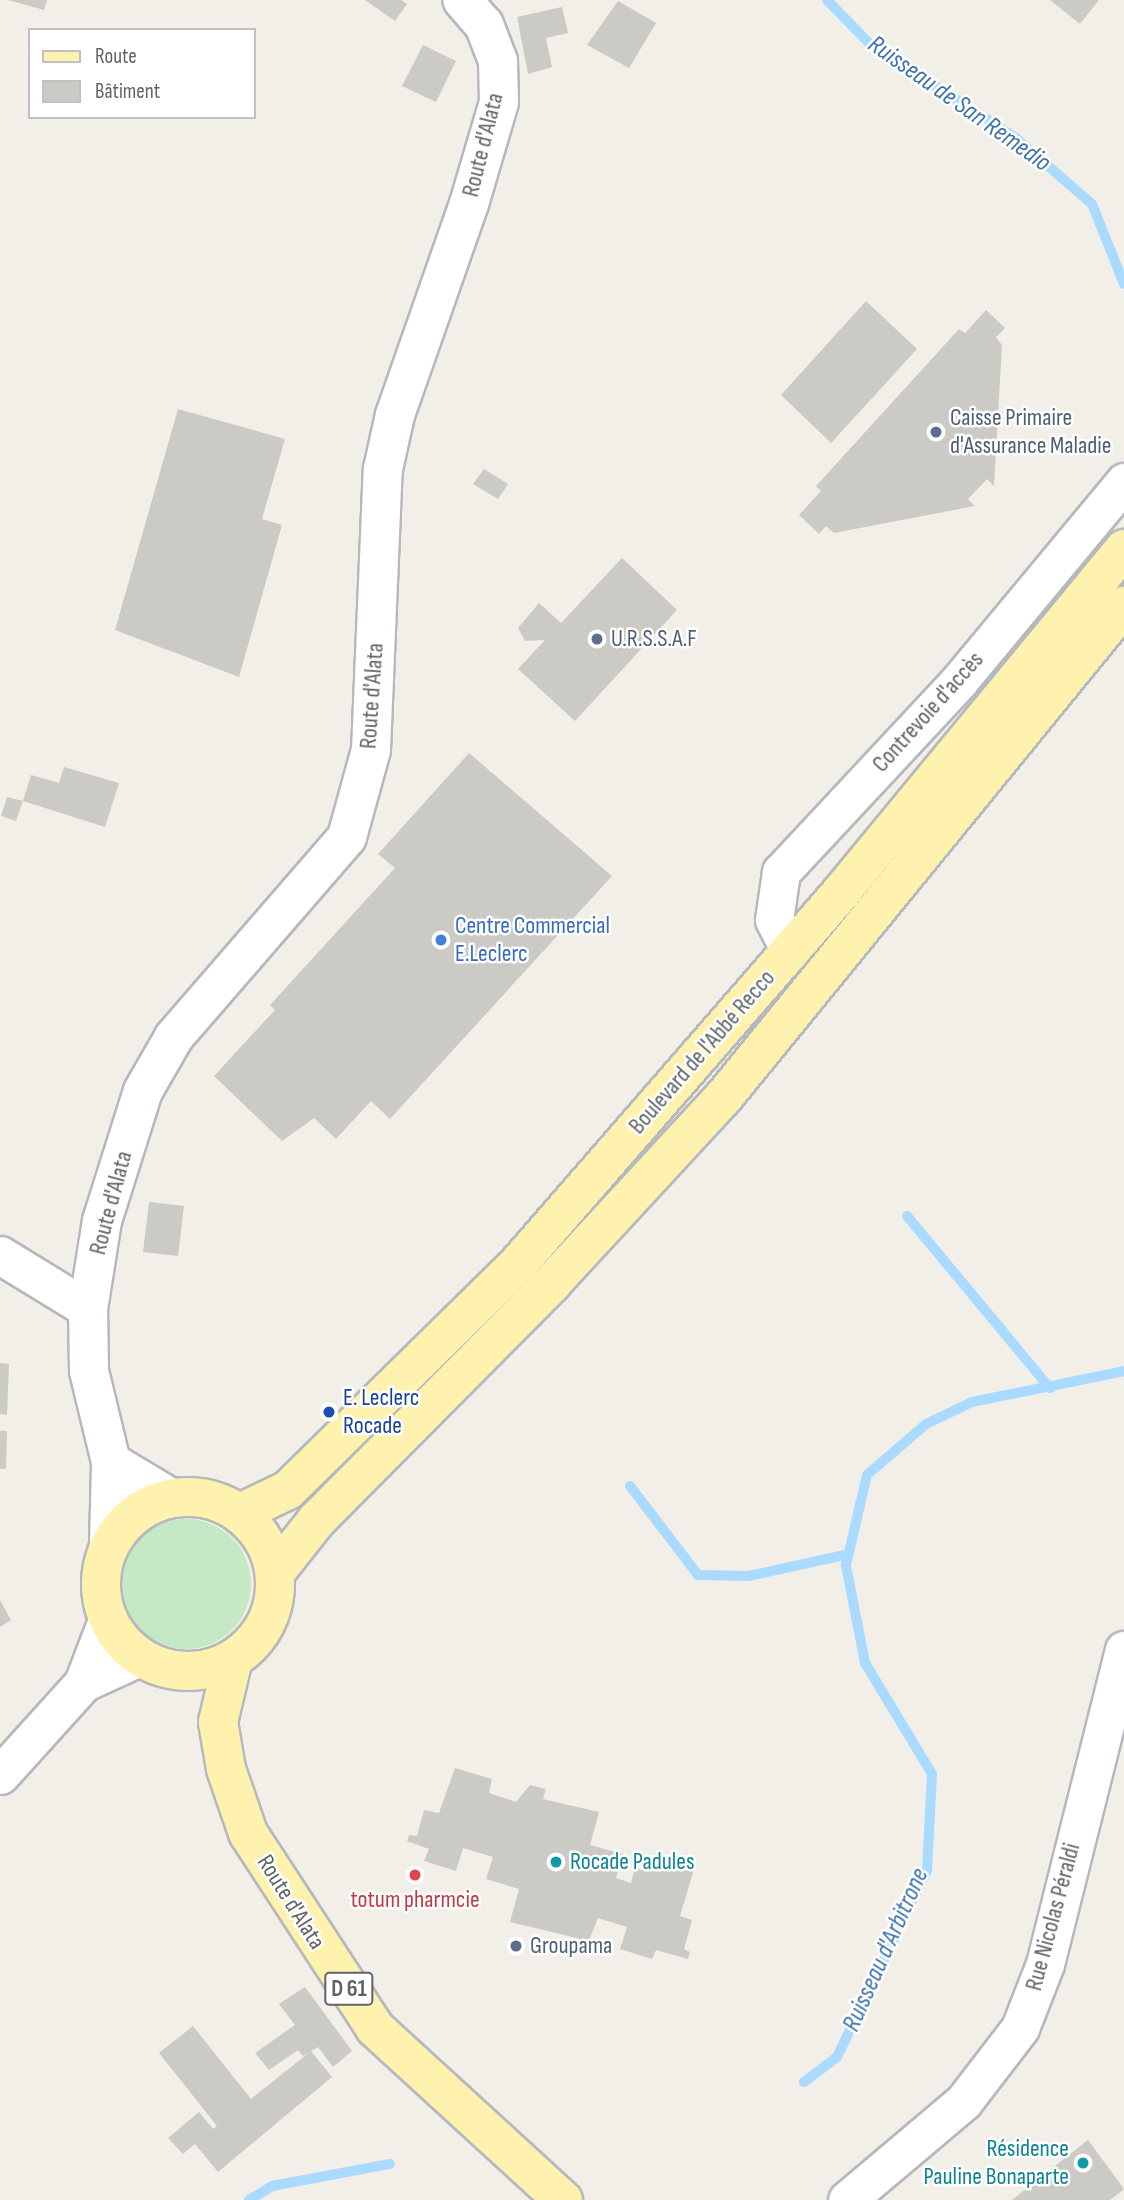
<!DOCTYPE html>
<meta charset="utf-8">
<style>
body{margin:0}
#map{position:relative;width:1124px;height:2200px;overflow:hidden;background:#f1efe8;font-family:"Sofia Sans Condensed",sans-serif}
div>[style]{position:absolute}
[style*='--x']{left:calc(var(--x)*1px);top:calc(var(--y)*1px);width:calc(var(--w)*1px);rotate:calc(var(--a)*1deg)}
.green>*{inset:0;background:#c5e8c5}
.round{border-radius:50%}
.stream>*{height:10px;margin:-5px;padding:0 5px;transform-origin:5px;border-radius:5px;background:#aadaff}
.building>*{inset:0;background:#cccac5}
.roads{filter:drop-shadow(2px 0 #b5b8bc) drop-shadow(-2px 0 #b5b8bc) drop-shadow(0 2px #b5b8bc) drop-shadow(0 -2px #b5b8bc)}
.minor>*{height:37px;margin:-18.5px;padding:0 18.5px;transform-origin:18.5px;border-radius:18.5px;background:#fff}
.tertiary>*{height:38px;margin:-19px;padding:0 19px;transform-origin:19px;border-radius:19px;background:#fff}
.primary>*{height:38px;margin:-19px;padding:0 19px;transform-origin:19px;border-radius:19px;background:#fff2af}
.primary>.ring{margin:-19px;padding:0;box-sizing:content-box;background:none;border:38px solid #fff2af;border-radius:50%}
.dots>*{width:19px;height:19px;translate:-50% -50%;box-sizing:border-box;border:4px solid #fff;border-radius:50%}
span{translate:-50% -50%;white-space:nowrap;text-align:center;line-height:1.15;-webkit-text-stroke:5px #fff;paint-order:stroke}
.shield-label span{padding:2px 5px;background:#fff;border:2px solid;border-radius:5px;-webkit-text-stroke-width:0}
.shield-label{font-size:23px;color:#5f6368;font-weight:700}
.street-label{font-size:24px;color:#5f6368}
.service-label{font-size:24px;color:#4e5e75}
.left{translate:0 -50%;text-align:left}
.shop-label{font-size:24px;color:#366cbe}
.transit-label{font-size:24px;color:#164399}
.culture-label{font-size:24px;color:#0d838f}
.right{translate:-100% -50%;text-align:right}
.health-label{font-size:24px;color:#be3a42}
.water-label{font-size:26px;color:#4174aa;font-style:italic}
.legend{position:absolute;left:28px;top:28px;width:228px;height:91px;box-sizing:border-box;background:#fff;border:2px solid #bfc1c3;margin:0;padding:9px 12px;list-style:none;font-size:21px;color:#5f6368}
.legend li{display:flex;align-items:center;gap:14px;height:35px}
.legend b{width:35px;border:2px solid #bfc1c3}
</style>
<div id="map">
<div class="green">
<i class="round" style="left:121px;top:1519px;width:130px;height:130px"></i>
</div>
<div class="stream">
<i style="--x:827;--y:0;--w:62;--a:45.7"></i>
<i style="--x:870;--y:44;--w:174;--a:32.8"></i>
<i style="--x:1016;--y:138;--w:101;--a:41"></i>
<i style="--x:1092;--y:204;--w:86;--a:68.2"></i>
<i style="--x:907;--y:1216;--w:224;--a:50.3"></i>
<i style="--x:630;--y:1486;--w:112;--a:52.6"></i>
<i style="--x:698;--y:1575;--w:51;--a:1.1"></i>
<i style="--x:749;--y:1576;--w:102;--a:-12.4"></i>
<i style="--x:804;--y:2082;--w:41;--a:-37.1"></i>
<i style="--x:837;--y:2057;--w:208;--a:-64.3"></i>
<i style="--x:927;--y:1870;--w:96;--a:-87"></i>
<i style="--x:932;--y:1774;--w:130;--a:-121.1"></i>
<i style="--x:865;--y:1663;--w:100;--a:-101"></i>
<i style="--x:846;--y:1565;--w:92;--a:-76.9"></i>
<i style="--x:867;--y:1475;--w:78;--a:-40.8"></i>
<i style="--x:926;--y:1424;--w:51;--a:-25.6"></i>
<i style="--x:972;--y:1402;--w:155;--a:-11.5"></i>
<i style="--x:249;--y:2200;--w:27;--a:-31"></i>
<i style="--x:272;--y:2186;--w:120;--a:-10.6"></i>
</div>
<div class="building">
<i style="clip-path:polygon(8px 0,47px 0,44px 10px)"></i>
<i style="clip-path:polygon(365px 0,401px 0,407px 4px,395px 21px)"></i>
<i style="clip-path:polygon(1050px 0,1099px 0,1080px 24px)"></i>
<i style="clip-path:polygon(618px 1px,656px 23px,629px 68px,587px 45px)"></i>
<i style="clip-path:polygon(562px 7px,568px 33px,546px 38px,552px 67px,528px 74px,517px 17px)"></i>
<i style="clip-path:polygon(423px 45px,456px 61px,436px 102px,402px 86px)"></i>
<i style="clip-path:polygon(866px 301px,917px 349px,831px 443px,781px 395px)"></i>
<i style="clip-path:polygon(986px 310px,1005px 328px,996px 337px,1002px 345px,994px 486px,987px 479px,968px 499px,975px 506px,834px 533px,826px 526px,819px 534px,799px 515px,821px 491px,816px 486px,959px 329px,965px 333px)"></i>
<i style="clip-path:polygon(178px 409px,285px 439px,262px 519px,282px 525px,239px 677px,115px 630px)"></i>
<i style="clip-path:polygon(484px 469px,508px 484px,498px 499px,473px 484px)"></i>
<i style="clip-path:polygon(622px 558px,677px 610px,575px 721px,518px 669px,545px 640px,525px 641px,518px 628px,539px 603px,561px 623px)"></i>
<i style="clip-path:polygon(469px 753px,612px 876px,390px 1119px,371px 1101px,336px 1139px,314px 1118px,282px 1141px,214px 1076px,275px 1010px,270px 1005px,395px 868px,378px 854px)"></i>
<i style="clip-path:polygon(64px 767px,119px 783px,105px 827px,23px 801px,31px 775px,59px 783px)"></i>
<i style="clip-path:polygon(7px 797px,23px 801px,16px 821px,1px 816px)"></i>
<i style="clip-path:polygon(149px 1202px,184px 1206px,178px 1256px,143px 1252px)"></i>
<i style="clip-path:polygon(0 1363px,9px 1364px,7px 1415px,0 1414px)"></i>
<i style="clip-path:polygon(0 1431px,7px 1431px,6px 1469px,0 1469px)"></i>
<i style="clip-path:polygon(0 1600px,11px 1620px,0 1627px)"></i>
<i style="clip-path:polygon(455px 1768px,492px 1779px,489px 1793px,516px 1802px,530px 1785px,546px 1789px,543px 1799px,599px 1812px,590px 1845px,623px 1854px,616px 1878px,631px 1883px,635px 1868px,648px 1872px,653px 1857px,694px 1869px,680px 1916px,692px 1920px,684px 1949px,690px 1952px,688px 1959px,656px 1950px,652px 1959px,620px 1949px,627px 1927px,598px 1918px,589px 1941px,510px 1922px,519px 1889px,486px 1879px,493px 1857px,463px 1848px,456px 1871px,424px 1861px,429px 1849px,407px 1841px,409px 1835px,417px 1836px,424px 1810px,439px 1813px)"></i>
<i style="clip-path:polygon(305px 1987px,352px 2051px,333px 2067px,318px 2047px,303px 2056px,298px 2050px,269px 2070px,255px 2053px,295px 2025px,279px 2004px)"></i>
<i style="clip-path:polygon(193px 2026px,251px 2099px,311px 2051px,332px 2077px,218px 2172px,195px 2144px,183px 2154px,168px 2138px,199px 2112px,213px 2129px,217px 2126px,159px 2053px)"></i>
<i style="clip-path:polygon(1088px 2140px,1124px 2189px,1110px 2200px,1012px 2200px)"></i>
</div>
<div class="roads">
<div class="minor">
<i style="--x:790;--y:951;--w:35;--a:-117"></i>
<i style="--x:774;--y:920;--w:49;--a:-81.7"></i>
<i style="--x:781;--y:872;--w:261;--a:-47"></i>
<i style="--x:959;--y:681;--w:259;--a:-50.3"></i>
<i style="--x:0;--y:1255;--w:103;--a:31.5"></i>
<i style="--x:83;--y:1683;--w:62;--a:-24.9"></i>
<i style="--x:0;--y:1775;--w:124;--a:-47.9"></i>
<i style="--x:83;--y:1683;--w:67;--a:-69.1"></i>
<i style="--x:847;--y:2200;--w:153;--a:-40.2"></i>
<i style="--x:964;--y:2101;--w:92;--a:-52.5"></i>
<i style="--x:1020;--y:2028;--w:69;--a:-68.7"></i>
<i style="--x:1045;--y:1964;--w:324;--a:-75.9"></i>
</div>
<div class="tertiary">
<i style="--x:111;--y:1462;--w:70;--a:31"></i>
<i style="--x:109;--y:1545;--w:83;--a:-88.6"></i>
<i style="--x:111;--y:1462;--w:94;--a:-103.6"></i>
<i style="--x:89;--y:1371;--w:62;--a:-90.9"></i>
<i style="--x:88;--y:1309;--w:89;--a:-81"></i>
<i style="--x:102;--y:1221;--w:136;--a:-72.5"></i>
<i style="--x:143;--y:1091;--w:62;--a:-60.1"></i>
<i style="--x:174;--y:1037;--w:264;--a:-49.1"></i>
<i style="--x:347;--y:837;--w:90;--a:-74.6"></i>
<i style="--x:371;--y:750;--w:281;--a:-87.6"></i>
<i style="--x:383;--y:469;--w:55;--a:-77.5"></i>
<i style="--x:395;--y:415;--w:224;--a:-70.7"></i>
<i style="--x:469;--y:204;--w:106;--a:-73.6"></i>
<i style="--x:499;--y:102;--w:41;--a:-91.4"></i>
<i style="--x:498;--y:61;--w:39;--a:-111"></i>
<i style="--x:484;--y:25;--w:33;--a:-131"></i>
</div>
<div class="primary">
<i class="ring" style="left:101px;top:1497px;width:136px;height:136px"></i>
<i style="--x:240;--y:1513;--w:53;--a:-25.6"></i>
<i style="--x:288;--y:1490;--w:322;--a:-44.5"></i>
<i style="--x:518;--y:1264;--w:495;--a:-49"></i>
<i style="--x:843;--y:890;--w:442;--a:-50.5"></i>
<i style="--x:275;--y:1573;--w:66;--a:-51.7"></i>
<i style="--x:316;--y:1521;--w:335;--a:-45.2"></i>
<i style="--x:552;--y:1283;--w:252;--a:-47.3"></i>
<i style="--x:723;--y:1098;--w:635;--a:-50.82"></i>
<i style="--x:233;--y:1659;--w:65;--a:103.4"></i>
<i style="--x:218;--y:1722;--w:48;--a:80.3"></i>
<i style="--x:226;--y:1769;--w:68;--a:71"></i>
<i style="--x:248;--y:1833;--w:233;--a:56.9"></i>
<i style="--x:375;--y:2028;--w:255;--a:42.5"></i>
</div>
</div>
<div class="dots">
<i style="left:936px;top:432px;background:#5c6f8a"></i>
<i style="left:597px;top:639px;background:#5c6f8a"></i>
<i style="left:441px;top:940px;background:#3f7fe0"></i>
<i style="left:329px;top:1412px;background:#1a4fb4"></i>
<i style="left:556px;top:1862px;background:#0f9aa8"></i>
<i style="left:415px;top:1875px;background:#e0444e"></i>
<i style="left:516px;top:1946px;background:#5c6f8a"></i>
<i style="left:1083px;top:2163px;background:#0f9aa8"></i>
</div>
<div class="shield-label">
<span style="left:349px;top:1989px">D 61</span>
</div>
<div class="street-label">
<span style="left:483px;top:145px;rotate:-76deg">Route d'Alata</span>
<span style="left:372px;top:696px;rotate:-86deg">Route d'Alata</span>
<span style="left:928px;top:712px;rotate:-48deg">Contrevoie d'accès</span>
<span style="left:702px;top:1052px;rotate:-49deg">Boulevard de l'Abbé Recco</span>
<span style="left:111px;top:1203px;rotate:-75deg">Route d'Alata</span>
<span style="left:291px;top:1902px;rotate:58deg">Route d'Alata</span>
<span style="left:1053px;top:1917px;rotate:-75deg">Rue Nicolas Péraldi</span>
</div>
<div class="service-label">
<span class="left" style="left:950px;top:432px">Caisse Primaire<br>d'Assurance Maladie</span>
<span class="left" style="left:611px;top:639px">U.R.S.S.A.F</span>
<span class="left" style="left:530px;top:1946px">Groupama</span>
</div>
<div class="shop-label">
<span class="left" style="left:455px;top:940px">Centre Commercial<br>E.Leclerc</span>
</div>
<div class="transit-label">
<span class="left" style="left:343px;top:1412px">E. Leclerc<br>Rocade</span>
</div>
<div class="culture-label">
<span class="left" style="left:570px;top:1862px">Rocade Padules</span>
<span class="right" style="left:1069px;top:2163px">Résidence<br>Pauline Bonaparte</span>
</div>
<div class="health-label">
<span style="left:415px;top:1900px">totum pharmcie</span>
</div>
<div class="water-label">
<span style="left:959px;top:104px;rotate:35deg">Ruisseau de San Remedio</span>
<span style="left:886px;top:1950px;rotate:-66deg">Ruisseau d'Arbitrone</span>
</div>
<ul class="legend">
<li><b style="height:9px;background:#fff2af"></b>Route</li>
<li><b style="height:19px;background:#cccac5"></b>Bâtiment</li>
</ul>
</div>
